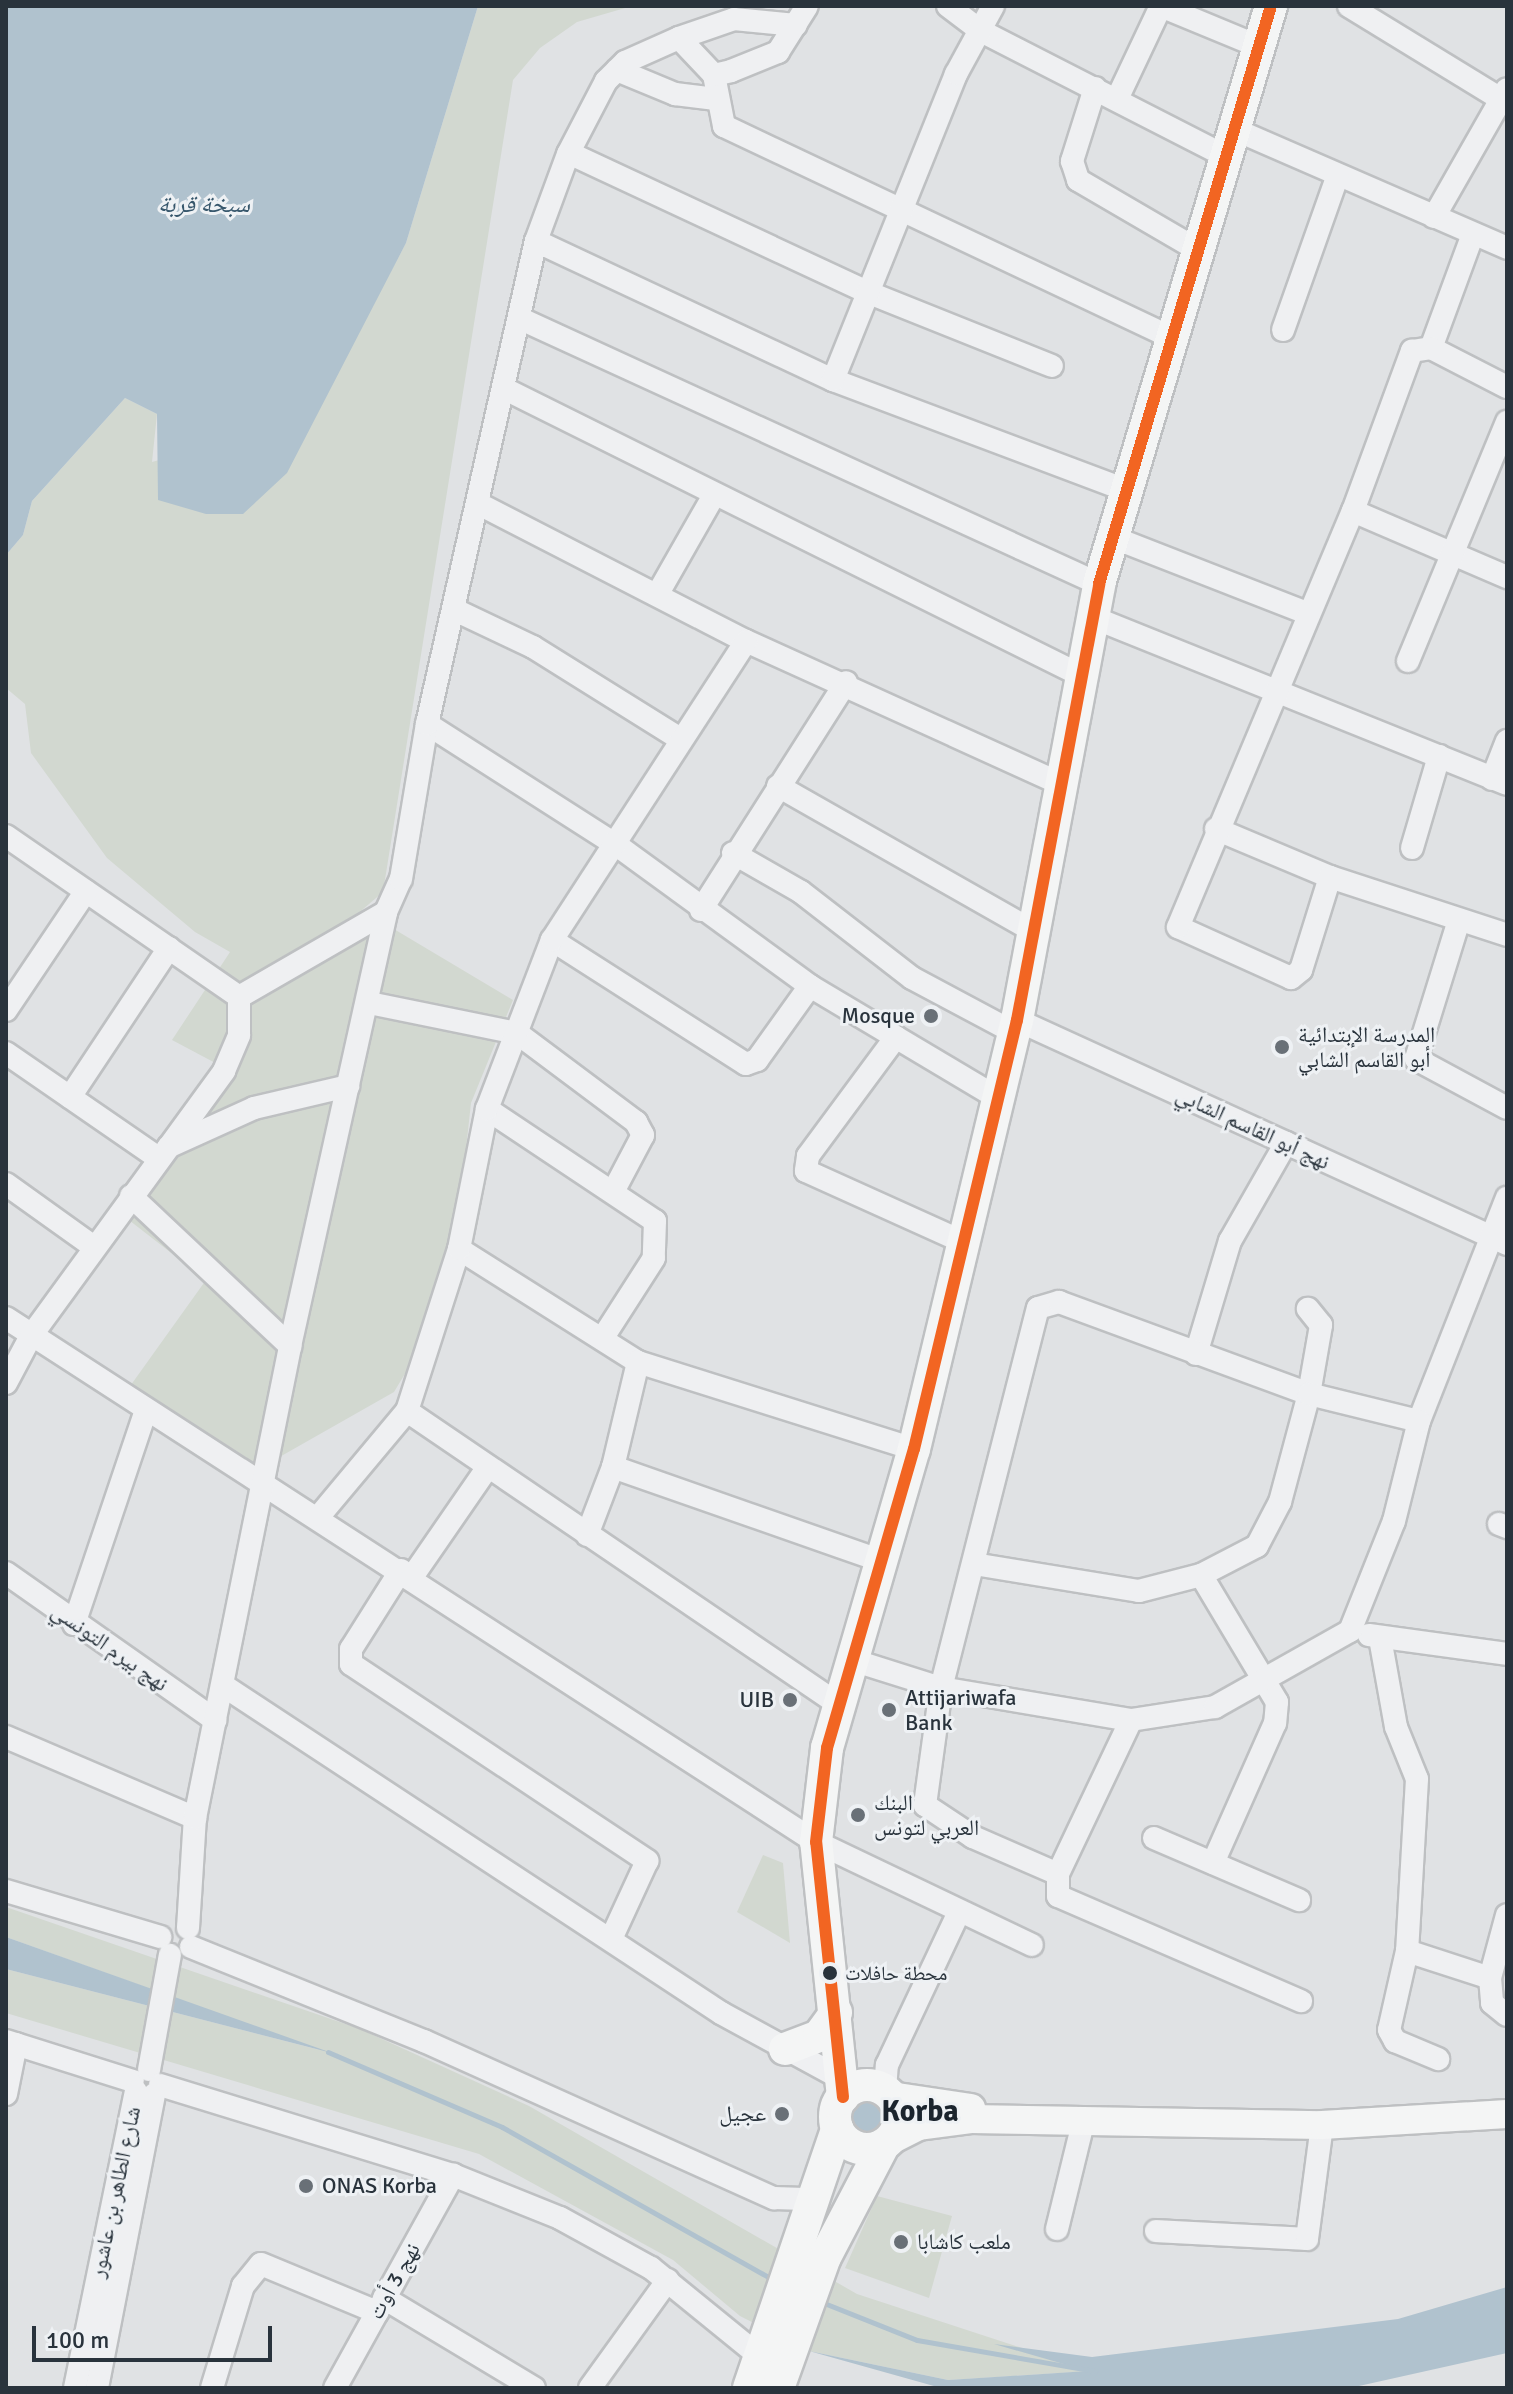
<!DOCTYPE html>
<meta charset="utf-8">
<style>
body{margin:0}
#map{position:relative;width:1513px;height:2394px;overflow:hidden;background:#e0e2e4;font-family:Signika,"Noto Naskh Arabic",sans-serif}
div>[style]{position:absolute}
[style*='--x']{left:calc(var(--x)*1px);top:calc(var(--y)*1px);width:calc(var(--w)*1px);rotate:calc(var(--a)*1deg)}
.green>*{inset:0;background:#d2d8d0}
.water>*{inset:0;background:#b0c2ce}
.round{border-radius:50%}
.stream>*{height:5px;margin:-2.5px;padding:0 2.5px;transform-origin:2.5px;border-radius:2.5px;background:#b0c2ce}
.roads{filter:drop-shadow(2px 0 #bec0c2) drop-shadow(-2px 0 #bec0c2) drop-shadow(0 2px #bec0c2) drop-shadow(0 -2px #bec0c2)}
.minor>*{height:22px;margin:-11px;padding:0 11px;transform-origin:11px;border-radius:11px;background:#eff0f2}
.major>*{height:28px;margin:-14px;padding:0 14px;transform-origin:14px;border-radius:14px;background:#f4f5f5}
.highway>*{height:32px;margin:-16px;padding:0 16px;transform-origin:16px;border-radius:16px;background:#f4f5f5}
.highway>.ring{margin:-16px;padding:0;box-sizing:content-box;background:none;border:32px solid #f4f5f5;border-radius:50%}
.bus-1>*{height:12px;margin:-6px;padding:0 6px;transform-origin:6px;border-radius:6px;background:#f26522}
.dots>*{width:22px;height:22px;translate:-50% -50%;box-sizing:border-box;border:4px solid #eef1f4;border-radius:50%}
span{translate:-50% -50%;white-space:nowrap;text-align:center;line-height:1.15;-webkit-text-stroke:6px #eef1f4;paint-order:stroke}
.bus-label{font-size:20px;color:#29333c}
.left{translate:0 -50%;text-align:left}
.poi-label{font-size:22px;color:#29333c}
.right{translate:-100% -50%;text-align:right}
.street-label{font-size:22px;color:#29333c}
.water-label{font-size:24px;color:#37576c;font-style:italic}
.district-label{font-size:30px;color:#1b242d;font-weight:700}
.frame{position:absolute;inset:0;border:8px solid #29333c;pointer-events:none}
.scale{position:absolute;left:32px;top:2326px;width:240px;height:36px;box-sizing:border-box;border:4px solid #29333c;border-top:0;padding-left:10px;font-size:24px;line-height:28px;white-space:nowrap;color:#29333c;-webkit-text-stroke:6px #eef1f4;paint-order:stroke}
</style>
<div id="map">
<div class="green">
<i style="clip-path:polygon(478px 6px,632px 6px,577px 22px,540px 48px,513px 80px,383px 892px,362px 910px,513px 1000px,471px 1103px,456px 1240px,424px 1342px,394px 1392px,246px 1476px,128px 1389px,206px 1280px,125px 1217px,221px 1066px,172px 1040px,230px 952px,195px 932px,107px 858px,31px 753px,25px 704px,6px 688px,6px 555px,23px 535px,32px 501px,125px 398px,157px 414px,152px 462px,312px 418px,406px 243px)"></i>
<i style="clip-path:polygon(763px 1855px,783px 1863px,790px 1943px,737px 1912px)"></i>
<i style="clip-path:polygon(6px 1907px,360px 2029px,529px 2106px,857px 2294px,1092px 2371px,948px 2380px,809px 2351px,740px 2316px,673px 2260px,479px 2154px,6px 2013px,6px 1969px,320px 2050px,6px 1937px)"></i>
<i style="clip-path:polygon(877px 2196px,952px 2216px,929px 2298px,845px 2268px)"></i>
</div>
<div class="water">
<i style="clip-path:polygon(6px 6px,478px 6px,406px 243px,287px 473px,243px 514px,206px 514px,158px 500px,157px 414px,125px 398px,32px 501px,23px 535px,6px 555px)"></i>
<i style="clip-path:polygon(6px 1937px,332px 2053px,6px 1969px)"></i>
<i class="round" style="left:843px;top:2095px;width:48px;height:48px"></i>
<i style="clip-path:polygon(1507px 2287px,1507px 2353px,1350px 2388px,941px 2388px,809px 2351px,948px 2380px,1088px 2371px,994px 2344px,1092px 2357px,1398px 2319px)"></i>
</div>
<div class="stream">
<i style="--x:328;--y:2052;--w:189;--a:23.3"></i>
<i style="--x:502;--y:2127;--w:312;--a:29.4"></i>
<i style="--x:819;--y:2301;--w:105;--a:21.7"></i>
<i style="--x:917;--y:2340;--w:181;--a:9.9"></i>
</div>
<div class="roads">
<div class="minor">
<i style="--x:948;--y:6;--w:41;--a:37.1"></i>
<i style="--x:981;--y:31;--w:276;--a:27.1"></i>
<i style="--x:1349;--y:6;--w:185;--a:31.5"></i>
<i style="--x:679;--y:38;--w:58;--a:-19.1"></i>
<i style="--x:734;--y:19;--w:62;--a:5.5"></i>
<i style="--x:617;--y:70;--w:63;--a:22.5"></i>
<i style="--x:675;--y:94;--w:39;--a:7"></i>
<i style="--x:714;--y:75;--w:52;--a:78.9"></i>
<i style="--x:724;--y:126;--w:494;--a:25.3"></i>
<i style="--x:1095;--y:88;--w:77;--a:107.5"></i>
<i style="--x:1072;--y:161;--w:20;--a:72"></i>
<i style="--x:1078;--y:180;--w:137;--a:30.3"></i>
<i style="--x:1117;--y:99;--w:103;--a:-64.7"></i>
<i style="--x:1161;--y:6;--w:107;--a:22.5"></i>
<i style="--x:1236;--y:130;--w:296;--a:23.5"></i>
<i style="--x:569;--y:153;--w:329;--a:25"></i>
<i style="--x:867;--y:292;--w:199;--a:21.8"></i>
<i style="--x:1434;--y:217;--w:147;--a:-60.3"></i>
<i style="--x:536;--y:241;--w:328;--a:25.1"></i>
<i style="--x:833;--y:380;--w:313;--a:20.6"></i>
<i style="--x:521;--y:319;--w:636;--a:24.63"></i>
<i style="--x:1283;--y:330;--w:164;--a:-70.5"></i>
<i style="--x:1431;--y:348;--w:121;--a:-69.8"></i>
<i style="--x:833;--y:380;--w:330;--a:-68.1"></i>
<i style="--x:956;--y:74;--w:77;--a:-61.4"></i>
<i style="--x:505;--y:389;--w:640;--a:26.44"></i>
<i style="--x:479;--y:504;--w:300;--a:27.2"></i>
<i style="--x:746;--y:641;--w:344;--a:24.4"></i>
<i style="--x:1353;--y:511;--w:168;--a:23.2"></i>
<i style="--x:1112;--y:537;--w:209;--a:21.3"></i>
<i style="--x:657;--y:595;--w:113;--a:-60.3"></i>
<i style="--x:455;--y:610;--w:86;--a:25.4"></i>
<i style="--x:533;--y:647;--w:173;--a:32"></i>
<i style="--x:1092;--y:617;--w:447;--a:21.9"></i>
<i style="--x:1408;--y:661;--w:259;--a:-67.5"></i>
<i style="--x:427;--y:724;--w:227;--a:32.6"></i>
<i style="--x:618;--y:846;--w:238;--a:36.1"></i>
<i style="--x:810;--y:986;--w:219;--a:30.8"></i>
<i style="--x:1492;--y:779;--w:41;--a:-68.5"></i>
<i style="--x:778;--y:786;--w:296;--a:29.6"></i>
<i style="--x:1216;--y:829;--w:124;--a:22.8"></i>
<i style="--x:1330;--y:877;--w:186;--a:18.1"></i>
<i style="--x:6;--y:836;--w:283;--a:34.6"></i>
<i style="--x:1412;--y:848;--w:96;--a:-73.6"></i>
<i style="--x:733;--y:853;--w:78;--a:29.8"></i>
<i style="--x:801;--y:892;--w:140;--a:37.8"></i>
<i style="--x:912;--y:978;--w:115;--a:28.1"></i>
<i style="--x:1330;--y:877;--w:97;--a:107.3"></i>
<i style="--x:1301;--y:970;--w:13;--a:141"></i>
<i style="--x:1291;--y:978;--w:124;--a:-155.7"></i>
<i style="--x:1178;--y:927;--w:451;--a:-67.2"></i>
<i style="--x:1353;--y:511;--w:171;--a:-69.8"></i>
<i style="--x:1412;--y:351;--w:19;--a:-9"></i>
<i style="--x:1431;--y:348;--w:85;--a:27.2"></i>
<i style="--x:701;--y:910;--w:270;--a:-57.5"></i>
<i style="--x:1459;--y:920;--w:145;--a:107.2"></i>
<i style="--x:1416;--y:1059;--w:103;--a:28.3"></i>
<i style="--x:552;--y:940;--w:230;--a:32.6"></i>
<i style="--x:746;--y:1064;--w:12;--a:-20"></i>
<i style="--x:757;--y:1060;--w:91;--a:-54.4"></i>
<i style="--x:239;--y:997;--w:170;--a:-30"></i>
<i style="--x:369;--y:1003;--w:151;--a:11.5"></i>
<i style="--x:517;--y:1033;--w:149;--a:36.8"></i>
<i style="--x:636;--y:1122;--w:15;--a:62"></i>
<i style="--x:643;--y:1135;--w:64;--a:117.8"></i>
<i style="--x:6;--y:1010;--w:143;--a:-56.1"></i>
<i style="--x:1017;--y:1020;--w:539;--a:24.57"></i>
<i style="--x:896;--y:1037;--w:148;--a:126.5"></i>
<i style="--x:808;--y:1156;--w:15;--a:98"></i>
<i style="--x:806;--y:1171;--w:172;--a:24.3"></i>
<i style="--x:6;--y:1053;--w:183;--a:34.6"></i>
<i style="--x:70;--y:1097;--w:179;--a:-56.4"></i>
<i style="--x:487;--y:1109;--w:202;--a:33.7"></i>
<i style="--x:655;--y:1221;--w:37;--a:92"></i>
<i style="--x:654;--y:1258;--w:96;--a:122.7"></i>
<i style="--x:168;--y:1147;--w:94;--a:-24.4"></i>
<i style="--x:254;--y:1108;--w:97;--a:-13.2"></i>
<i style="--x:6;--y:1184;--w:108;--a:35.6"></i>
<i style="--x:131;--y:1196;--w:219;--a:43.3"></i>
<i style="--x:459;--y:1249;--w:212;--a:32.3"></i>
<i style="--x:638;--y:1362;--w:289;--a:17.5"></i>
<i style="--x:6;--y:1318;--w:965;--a:32.9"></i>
<i style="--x:816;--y:1842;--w:239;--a:25.5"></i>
<i style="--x:1196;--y:1354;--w:118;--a:-73.3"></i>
<i style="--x:1230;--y:1241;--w:113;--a:-60.3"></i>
<i style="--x:6;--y:1383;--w:53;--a:-62"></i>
<i style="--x:31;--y:1336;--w:328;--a:-53.9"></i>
<i style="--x:224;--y:1071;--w:39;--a:-67"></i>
<i style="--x:239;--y:1035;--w:38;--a:-90"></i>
<i style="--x:407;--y:1411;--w:521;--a:34.21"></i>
<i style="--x:613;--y:1467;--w:285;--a:19.3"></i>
<i style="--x:320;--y:1515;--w:136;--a:-50.1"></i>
<i style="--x:407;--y:1411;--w:170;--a:-72.2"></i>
<i style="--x:459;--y:1249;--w:143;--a:-78.7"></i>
<i style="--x:487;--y:1109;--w:181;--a:-69"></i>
<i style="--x:552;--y:940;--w:356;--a:-57"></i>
<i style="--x:1499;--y:1524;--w:9;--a:21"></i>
<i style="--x:587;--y:1535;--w:73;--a:-69.1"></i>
<i style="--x:613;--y:1467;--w:108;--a:-76.6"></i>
<i style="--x:974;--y:1564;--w:167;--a:9.3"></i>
<i style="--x:1139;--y:1591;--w:64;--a:-14.5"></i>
<i style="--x:1201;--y:1575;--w:63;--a:-27.4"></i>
<i style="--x:1257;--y:1546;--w:50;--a:-62.4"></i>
<i style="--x:1280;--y:1502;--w:112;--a:-75"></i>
<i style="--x:1309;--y:1394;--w:70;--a:-80.1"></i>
<i style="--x:1321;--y:1325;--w:21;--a:-129"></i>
<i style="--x:401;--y:1570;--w:93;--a:122.3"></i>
<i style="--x:351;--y:1649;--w:15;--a:90"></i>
<i style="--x:351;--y:1664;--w:356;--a:33.6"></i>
<i style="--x:647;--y:1861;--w:86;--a:114.8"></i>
<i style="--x:6;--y:1573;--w:256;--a:35.1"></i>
<i style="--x:1201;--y:1575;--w:148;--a:59.1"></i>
<i style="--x:1277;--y:1702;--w:21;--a:95"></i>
<i style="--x:1275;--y:1723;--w:153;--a:113.9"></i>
<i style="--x:412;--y:1577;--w:134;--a:-55.4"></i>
<i style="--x:74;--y:1624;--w:223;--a:-71.4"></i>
<i style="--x:1369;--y:1635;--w:139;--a:7.8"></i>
<i style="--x:1380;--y:1638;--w:90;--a:79.8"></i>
<i style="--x:1396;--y:1727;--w:56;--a:68"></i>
<i style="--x:1417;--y:1779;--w:172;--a:93.3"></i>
<i style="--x:1407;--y:1951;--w:81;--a:102.8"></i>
<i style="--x:1389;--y:2030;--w:13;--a:61"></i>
<i style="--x:1395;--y:2041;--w:47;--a:22.7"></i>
<i style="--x:849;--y:1659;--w:96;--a:17.5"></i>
<i style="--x:941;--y:1688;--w:193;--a:9.6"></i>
<i style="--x:1131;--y:1720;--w:85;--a:-8.8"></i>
<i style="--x:1215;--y:1707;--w:155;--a:-29.4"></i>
<i style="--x:1350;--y:1631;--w:118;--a:-68.2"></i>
<i style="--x:1394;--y:1521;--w:103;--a:-76"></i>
<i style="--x:1419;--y:1421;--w:240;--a:-68.5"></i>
<i style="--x:224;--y:1686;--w:595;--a:33.34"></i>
<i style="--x:721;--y:2013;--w:136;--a:28.6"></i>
<i style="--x:1131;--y:1720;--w:170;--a:115.4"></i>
<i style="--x:1058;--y:1874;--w:93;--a:-156.5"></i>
<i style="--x:973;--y:1837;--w:58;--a:-146.3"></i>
<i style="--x:925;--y:1805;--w:118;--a:-82.2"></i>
<i style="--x:941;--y:1688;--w:392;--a:-75.7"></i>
<i style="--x:1038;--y:1308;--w:22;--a:-16"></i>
<i style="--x:1059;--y:1302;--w:266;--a:20.2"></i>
<i style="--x:1309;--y:1394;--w:113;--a:13.8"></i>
<i style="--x:6;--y:1737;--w:206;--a:23.2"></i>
<i style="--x:1154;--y:1838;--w:158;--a:23.2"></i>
<i style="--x:1058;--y:1874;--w:22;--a:90"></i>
<i style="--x:1058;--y:1896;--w:265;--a:23.4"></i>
<i style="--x:6;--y:1891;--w:161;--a:16.6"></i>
<i style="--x:188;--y:1928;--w:110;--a:-86.4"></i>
<i style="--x:195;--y:1818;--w:481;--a:-78.6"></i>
<i style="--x:290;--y:1346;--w:444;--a:-77.5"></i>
<i style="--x:386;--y:912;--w:36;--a:-66"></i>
<i style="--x:401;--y:879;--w:157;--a:-80.5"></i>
<i style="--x:427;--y:724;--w:495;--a:-77.3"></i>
<i style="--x:536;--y:241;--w:93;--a:-69.8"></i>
<i style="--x:568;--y:154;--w:82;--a:-62.5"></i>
<i style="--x:606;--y:81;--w:27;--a:-45"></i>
<i style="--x:625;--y:62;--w:59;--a:-24"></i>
<i style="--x:679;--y:38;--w:51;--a:46.6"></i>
<i style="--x:714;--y:75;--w:17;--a:-13"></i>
<i style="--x:731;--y:71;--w:51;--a:-22"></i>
<i style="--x:778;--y:52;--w:54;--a:-57.8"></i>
<i style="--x:191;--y:1947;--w:251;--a:22"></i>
<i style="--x:424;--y:2041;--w:384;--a:24.2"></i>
<i style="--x:774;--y:2198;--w:38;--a:2"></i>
<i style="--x:1407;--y:1951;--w:87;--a:18"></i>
<i style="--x:1490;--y:1978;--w:65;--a:-74.9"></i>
<i style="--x:1490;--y:1978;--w:25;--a:85"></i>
<i style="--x:1492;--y:2003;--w:19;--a:39"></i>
<i style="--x:6;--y:2041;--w:133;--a:17.5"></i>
<i style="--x:149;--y:2070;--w:117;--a:-79.7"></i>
<i style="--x:160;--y:2085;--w:307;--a:17.1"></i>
<i style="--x:453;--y:2175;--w:115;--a:21.9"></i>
<i style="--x:560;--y:2218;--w:104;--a:28.8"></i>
<i style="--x:651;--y:2268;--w:136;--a:39.1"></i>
<i style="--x:885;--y:2091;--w:26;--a:-86"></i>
<i style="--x:887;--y:2065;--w:167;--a:-64.8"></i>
<i style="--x:6;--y:2094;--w:51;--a:-78.7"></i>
<i style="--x:1057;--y:2229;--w:109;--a:-76.2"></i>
<i style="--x:1156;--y:2231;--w:151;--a:3"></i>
<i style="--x:1307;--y:2239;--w:115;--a:-82.5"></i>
<i style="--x:384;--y:2298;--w:175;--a:31"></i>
<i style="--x:75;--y:2388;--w:303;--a:-78.4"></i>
<i style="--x:97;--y:2388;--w:299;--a:-79"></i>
<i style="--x:212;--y:2388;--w:107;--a:-73.1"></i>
<i style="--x:243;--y:2286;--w:28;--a:-51"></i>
<i style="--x:261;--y:2264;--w:126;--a:22.5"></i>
<i style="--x:335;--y:2388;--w:244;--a:-61"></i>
<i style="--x:590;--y:2388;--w:133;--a:-54.2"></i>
</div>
<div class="major">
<i style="--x:891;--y:2096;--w:81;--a:8.5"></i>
<i style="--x:887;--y:2142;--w:36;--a:-27"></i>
<i style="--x:919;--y:2126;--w:52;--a:-7.7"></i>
<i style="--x:971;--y:2119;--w:351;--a:1"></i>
<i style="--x:1322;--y:2125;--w:185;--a:-3.4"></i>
</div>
<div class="highway">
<i style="--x:785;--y:2049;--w:36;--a:-21"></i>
<i style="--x:819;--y:2036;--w:29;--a:-54"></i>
<i class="ring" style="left:835px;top:2085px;width:32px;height:32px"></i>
<i style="--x:843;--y:2097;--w:256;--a:-96"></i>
<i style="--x:816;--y:1842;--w:95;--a:-83.3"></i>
<i style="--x:827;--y:1748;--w:311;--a:-73.8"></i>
<i style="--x:914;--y:1449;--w:441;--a:-76.5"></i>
<i style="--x:1017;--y:1020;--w:444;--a:-79.3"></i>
<i style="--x:1099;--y:584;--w:603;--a:-73.43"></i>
<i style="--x:749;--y:2388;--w:274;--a:-71.2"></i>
<i style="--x:778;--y:2388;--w:139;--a:-70.3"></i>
<i style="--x:825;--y:2257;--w:127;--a:-62.4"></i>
</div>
</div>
<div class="bus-1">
<i style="--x:843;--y:2097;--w:256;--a:-96"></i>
<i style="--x:816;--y:1842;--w:95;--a:-83.3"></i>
<i style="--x:827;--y:1748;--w:311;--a:-73.8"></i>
<i style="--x:914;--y:1449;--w:441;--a:-76.5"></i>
<i style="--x:1017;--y:1020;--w:444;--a:-79.3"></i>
<i style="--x:1099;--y:584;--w:603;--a:-73.43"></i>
</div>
<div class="dots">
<i style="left:931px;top:1016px;background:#697077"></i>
<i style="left:1282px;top:1047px;background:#697077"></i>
<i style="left:790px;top:1700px;background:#697077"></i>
<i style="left:889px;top:1710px;background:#697077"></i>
<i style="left:858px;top:1815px;background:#697077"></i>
<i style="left:830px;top:1973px;background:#29333c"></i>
<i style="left:782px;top:2114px;background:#697077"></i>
<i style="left:306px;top:2186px;background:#697077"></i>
<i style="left:901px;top:2242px;background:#697077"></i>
</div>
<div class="bus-label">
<span class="left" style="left:845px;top:1973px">محطة حافلات</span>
</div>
<div class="poi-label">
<span class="right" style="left:915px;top:1016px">Mosque</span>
<span class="left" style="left:1298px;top:1047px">المدرسة الإبتدائية<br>أبو القاسم الشابي</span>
<span class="left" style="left:905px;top:1710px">Attijariwafa<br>Bank</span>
<span class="right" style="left:774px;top:1700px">UIB</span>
<span class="left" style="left:874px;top:1815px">البنك<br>العربي لتونس</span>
<span class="right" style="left:766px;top:2114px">عجيل</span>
<span class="left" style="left:322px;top:2186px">ONAS Korba</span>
<span class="left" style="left:917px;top:2242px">ملعب كاشابا</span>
</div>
<div class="street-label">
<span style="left:1253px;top:1128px;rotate:25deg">نهج أبو القاسم الشابي</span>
<span style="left:110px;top:1647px;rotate:35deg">نهج بيرم التونسي</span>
<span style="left:115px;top:2192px;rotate:-78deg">شارع الطاهر بن عاشور</span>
<span style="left:394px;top:2281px;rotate:-61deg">نهج 3 أوت</span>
</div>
<div class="water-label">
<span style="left:204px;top:205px">سبخة قربة</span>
</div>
<div class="district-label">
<span style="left:920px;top:2112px">Korba</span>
</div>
<div class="frame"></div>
<div class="scale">100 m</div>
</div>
